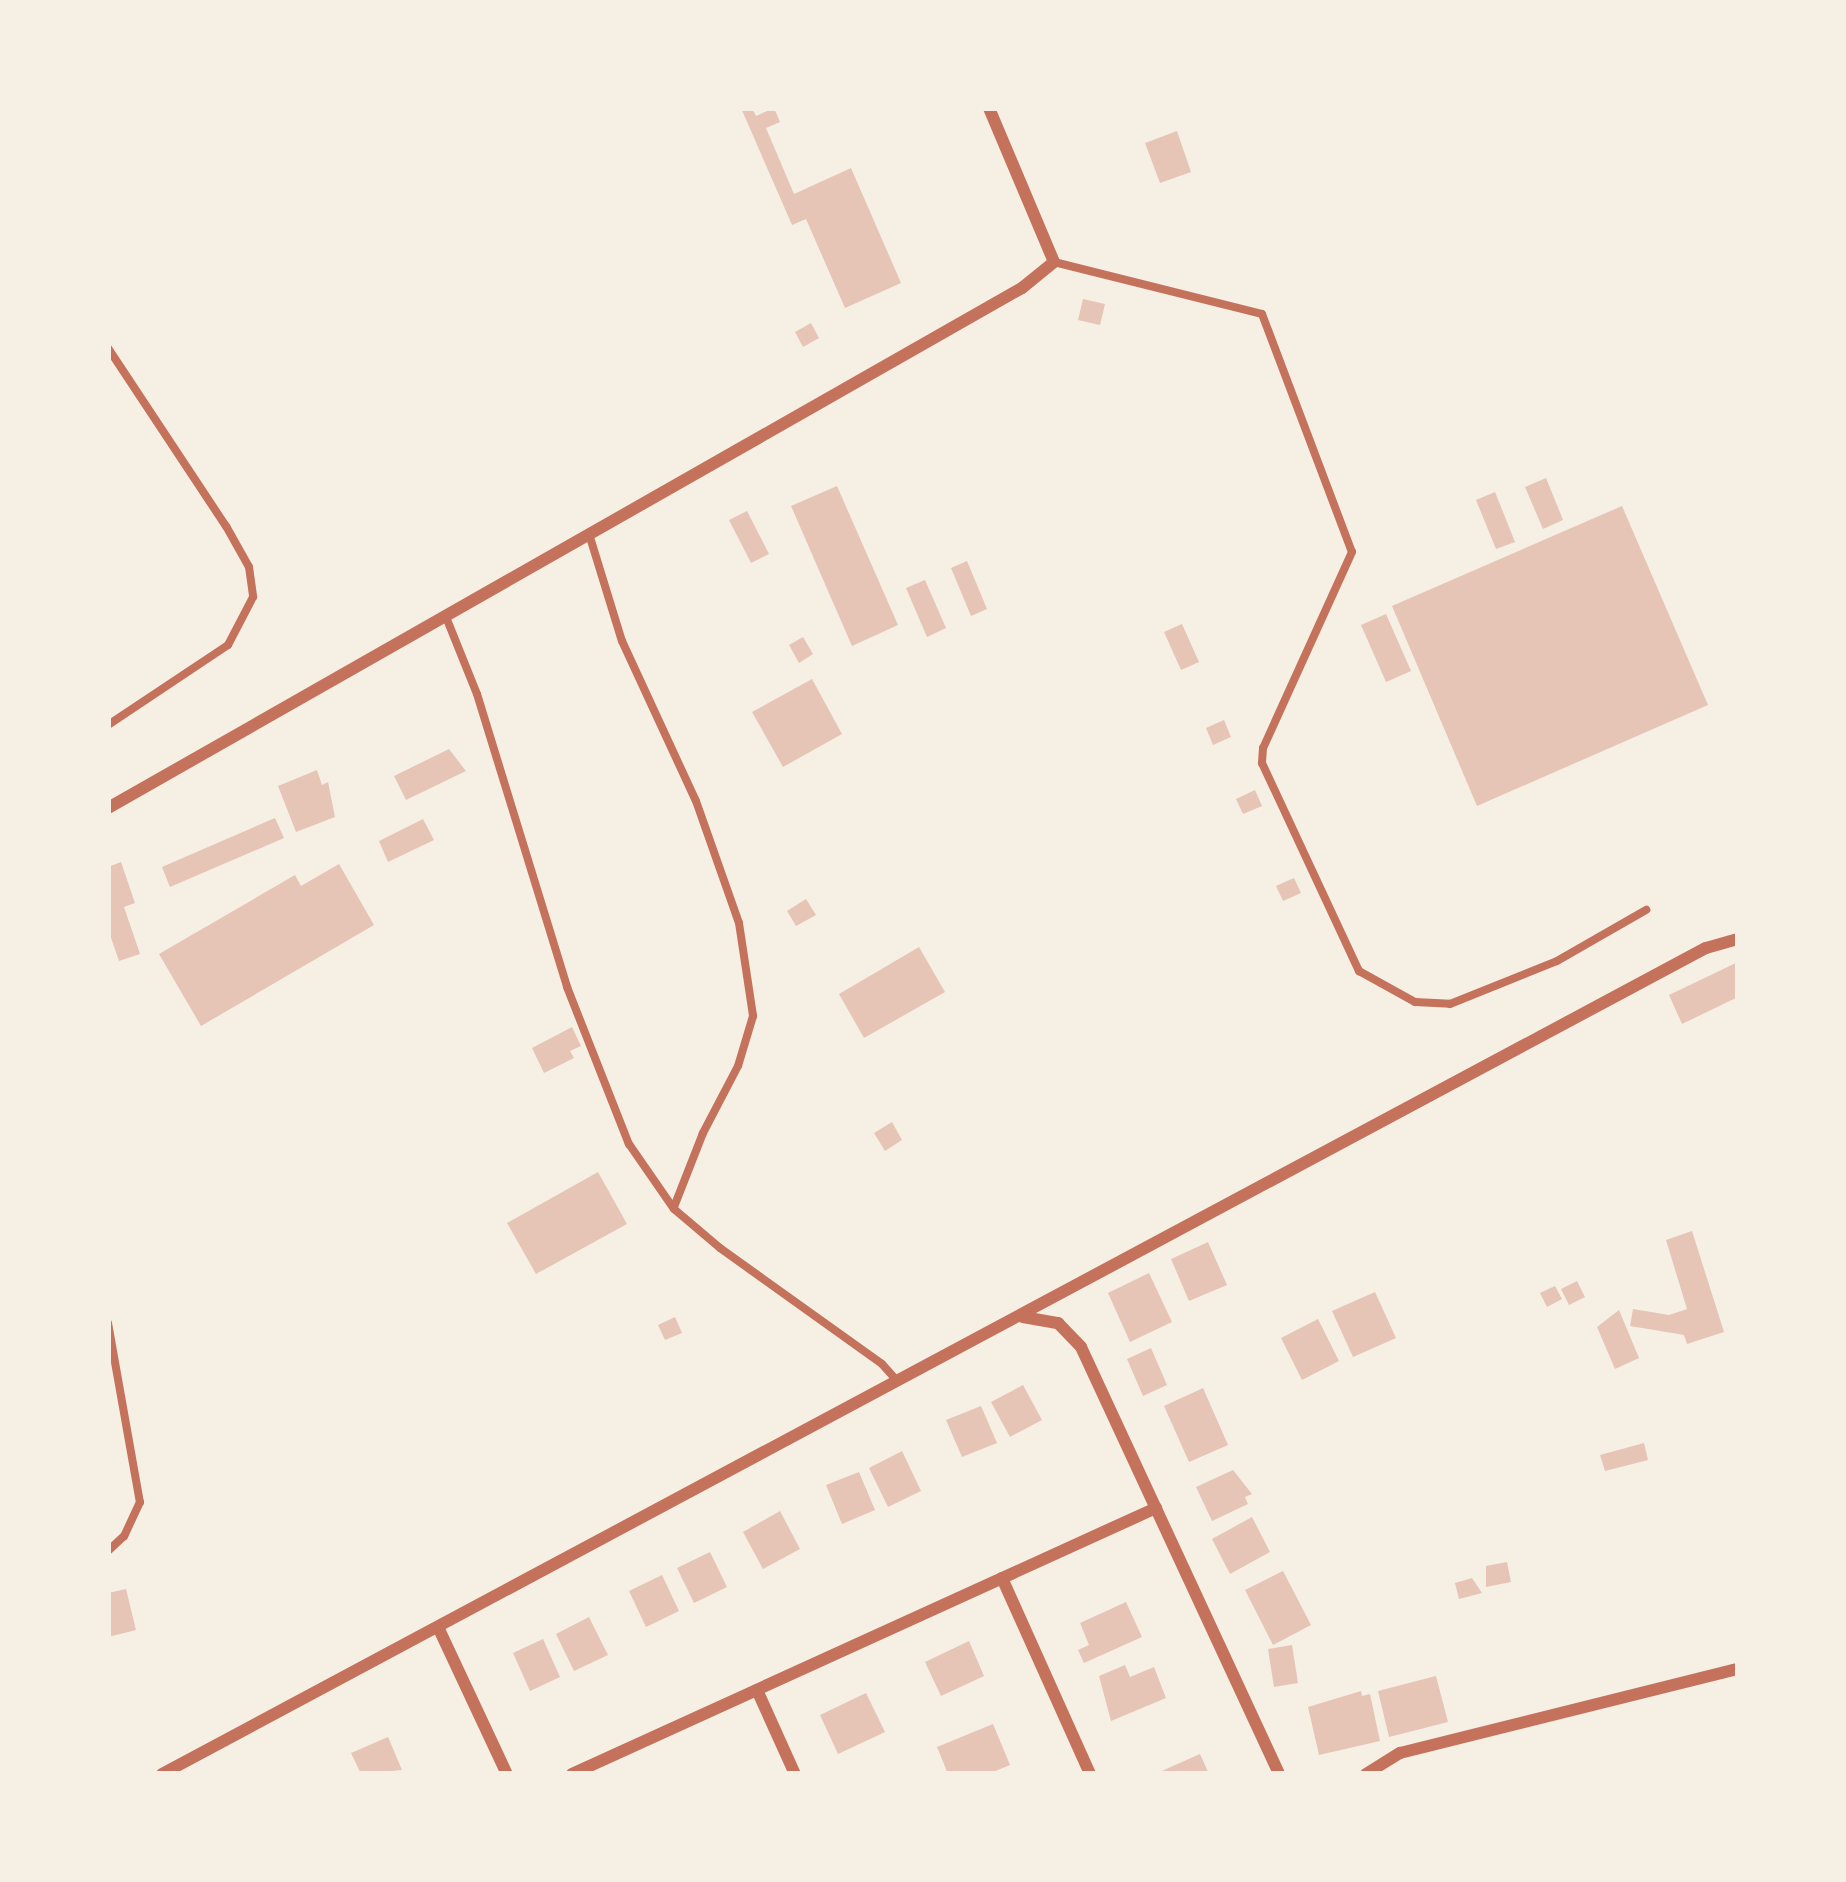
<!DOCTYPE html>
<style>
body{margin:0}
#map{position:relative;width:1846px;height:1882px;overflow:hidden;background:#f6efe4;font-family:"Asap Condensed",sans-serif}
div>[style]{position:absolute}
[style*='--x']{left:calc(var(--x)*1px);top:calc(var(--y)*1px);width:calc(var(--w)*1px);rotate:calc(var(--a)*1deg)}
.building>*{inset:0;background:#e6c5b7}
.service>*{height:8px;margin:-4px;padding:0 4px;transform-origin:4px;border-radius:4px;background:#c5725c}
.minor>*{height:12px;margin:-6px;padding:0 6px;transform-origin:6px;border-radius:6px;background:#c5725c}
span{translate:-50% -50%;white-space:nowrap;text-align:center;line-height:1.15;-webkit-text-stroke:9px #f6efe4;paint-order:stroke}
.frame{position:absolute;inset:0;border:111px solid #f6efe4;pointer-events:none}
</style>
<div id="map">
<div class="building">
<i style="clip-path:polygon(741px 108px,752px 108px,756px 116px,774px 108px,780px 122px,766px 128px,794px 194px,851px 168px,901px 283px,845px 308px,806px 219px,792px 225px)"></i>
<i style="clip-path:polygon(1177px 131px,1191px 172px,1160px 183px,1145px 143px)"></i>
<i style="clip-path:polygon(1083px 299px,1105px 304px,1100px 325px,1078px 320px)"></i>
<i style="clip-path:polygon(811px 323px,819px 338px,803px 347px,795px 332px)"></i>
<i style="clip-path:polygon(1546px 478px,1563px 520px,1543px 529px,1525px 487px)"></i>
<i style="clip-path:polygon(837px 486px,898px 625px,852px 646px,791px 506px)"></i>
<i style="clip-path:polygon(1495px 492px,1515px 542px,1496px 549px,1476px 500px)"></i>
<i style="clip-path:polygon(1622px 506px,1708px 705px,1477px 806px,1392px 606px)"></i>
<i style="clip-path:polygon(747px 511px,769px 554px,751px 563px,729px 520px)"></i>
<i style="clip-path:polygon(967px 561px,987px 609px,971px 616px,951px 568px)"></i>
<i style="clip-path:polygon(925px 580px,946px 628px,927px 637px,906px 588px)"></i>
<i style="clip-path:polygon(1386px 614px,1411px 671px,1386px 682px,1361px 625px)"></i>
<i style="clip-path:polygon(1182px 624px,1199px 662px,1181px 670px,1164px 632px)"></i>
<i style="clip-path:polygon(803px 637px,813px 654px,799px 663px,789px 645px)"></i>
<i style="clip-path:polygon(812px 679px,842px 734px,783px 767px,752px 712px)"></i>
<i style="clip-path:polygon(1224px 720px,1231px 737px,1213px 745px,1206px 728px)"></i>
<i style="clip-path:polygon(449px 749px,466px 771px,406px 800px,394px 776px)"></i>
<i style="clip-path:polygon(317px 770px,322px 785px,328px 782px,335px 817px,296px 832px,278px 786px)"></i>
<i style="clip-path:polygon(1255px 790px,1262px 806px,1243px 814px,1236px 799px)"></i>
<i style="clip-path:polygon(275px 818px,284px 838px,170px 887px,162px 867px)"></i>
<i style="clip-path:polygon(423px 819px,434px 840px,388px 862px,379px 841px)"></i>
<i style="clip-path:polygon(121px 862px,135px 903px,124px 907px,140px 954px,119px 961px,108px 929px,108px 867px)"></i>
<i style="clip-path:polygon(339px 864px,374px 925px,201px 1026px,159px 954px,295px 875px,301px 886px)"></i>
<i style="clip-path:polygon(1294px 878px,1301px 893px,1283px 901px,1276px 886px)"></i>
<i style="clip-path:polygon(806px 899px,816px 915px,796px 926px,787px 911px)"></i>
<i style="clip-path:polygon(919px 947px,945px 992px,864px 1038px,839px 994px)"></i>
<i style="clip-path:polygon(1738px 962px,1738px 997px,1682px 1024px,1669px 995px)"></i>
<i style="clip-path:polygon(572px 1027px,581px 1046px,570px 1051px,574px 1058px,544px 1073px,532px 1048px)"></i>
<i style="clip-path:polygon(892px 1122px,902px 1140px,885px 1151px,874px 1133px)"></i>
<i style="clip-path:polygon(598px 1172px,627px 1224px,536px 1274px,507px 1223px)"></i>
<i style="clip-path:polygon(1692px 1231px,1724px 1332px,1687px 1344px,1684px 1335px,1630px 1326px,1633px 1309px,1669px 1315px,1687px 1309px,1666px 1240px)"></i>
<i style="clip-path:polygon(1208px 1242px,1227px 1285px,1189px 1301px,1171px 1259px)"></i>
<i style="clip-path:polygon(1149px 1273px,1172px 1322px,1130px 1342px,1108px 1293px)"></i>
<i style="clip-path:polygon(1577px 1281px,1585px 1297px,1569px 1305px,1561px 1289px)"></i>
<i style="clip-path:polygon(1555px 1286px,1562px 1299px,1547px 1307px,1540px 1293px)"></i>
<i style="clip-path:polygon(1375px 1292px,1396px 1338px,1353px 1357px,1332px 1311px)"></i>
<i style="clip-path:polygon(1619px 1310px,1639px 1358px,1615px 1369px,1597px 1327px)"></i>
<i style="clip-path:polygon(675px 1317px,682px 1333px,665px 1340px,658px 1325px)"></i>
<i style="clip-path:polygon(1318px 1319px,1339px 1361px,1302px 1380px,1281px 1338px)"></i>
<i style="clip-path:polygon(1151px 1348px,1167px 1385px,1143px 1396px,1127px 1359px)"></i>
<i style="clip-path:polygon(1023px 1385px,1042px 1420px,1010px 1437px,991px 1402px)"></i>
<i style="clip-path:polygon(1203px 1388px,1228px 1445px,1189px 1462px,1164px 1406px)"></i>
<i style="clip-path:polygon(981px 1406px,997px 1443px,962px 1457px,946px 1420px)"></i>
<i style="clip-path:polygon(1644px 1443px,1648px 1460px,1605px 1471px,1600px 1455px)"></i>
<i style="clip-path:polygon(902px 1451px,921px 1491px,888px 1507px,869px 1468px)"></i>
<i style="clip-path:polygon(1233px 1470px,1252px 1494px,1245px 1497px,1248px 1504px,1212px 1521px,1196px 1487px)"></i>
<i style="clip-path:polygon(859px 1472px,875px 1510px,842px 1524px,826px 1485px)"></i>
<i style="clip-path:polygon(780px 1511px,800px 1549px,763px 1569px,743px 1532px)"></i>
<i style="clip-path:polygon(1252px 1517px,1270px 1552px,1230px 1574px,1212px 1539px)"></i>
<i style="clip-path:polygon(710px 1552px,727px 1587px,694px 1603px,677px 1568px)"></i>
<i style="clip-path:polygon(1507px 1562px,1511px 1582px,1486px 1587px,1486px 1566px)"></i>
<i style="clip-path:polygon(1283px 1571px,1311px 1625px,1273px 1645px,1245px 1590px)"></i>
<i style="clip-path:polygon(662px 1575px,679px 1611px,646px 1627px,629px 1591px)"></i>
<i style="clip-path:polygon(1472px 1578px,1482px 1593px,1459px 1599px,1455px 1583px)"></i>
<i style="clip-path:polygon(126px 1589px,136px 1630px,108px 1637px,108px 1593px)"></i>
<i style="clip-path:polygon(1126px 1602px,1142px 1637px,1084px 1663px,1078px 1650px,1089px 1645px,1080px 1623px)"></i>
<i style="clip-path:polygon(589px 1617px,608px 1655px,574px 1671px,556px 1634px)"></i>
<i style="clip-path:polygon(543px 1639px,560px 1677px,530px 1691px,513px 1653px)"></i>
<i style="clip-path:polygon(969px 1641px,984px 1676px,941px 1696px,925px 1662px)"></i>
<i style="clip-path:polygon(1292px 1645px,1298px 1683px,1274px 1687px,1268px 1649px)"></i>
<i style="clip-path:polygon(1125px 1665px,1130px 1677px,1154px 1667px,1166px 1698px,1111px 1721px,1099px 1676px)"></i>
<i style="clip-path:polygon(1436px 1676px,1448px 1722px,1389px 1737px,1378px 1691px)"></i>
<i style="clip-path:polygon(1361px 1691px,1362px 1696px,1370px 1694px,1380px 1741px,1319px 1755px,1308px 1707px)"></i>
<i style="clip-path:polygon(866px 1693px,885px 1732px,838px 1754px,820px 1715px)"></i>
<i style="clip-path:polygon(993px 1724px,1010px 1765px,988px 1774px,948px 1774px,937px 1747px)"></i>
<i style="clip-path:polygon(388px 1737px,402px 1770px,361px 1774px,351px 1753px)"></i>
<i style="clip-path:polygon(1200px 1754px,1209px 1774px,1155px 1774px)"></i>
</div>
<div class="service">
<i style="--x:1054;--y:262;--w:214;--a:14"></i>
<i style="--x:1262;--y:314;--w:254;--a:69.3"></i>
<i style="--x:1352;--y:552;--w:215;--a:114.4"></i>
<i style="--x:1263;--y:748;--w:15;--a:94"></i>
<i style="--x:1262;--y:763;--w:230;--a:65"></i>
<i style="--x:1359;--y:971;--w:64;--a:29"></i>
<i style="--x:1415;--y:1002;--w:35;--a:3"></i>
<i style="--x:1450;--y:1004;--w:115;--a:-21.9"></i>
<i style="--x:1557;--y:961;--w:103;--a:-29.8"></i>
<i style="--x:108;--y:348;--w:214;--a:56.5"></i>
<i style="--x:226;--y:526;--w:47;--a:60.7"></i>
<i style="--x:249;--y:567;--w:30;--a:82"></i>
<i style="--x:253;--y:597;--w:54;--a:117.5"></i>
<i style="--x:228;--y:645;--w:144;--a:146.3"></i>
<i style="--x:589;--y:534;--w:112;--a:72.9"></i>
<i style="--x:622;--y:641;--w:176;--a:65.2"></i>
<i style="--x:696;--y:801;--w:129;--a:70.6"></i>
<i style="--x:739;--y:923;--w:94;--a:81.4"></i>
<i style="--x:753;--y:1016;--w:52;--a:106.7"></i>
<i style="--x:738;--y:1066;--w:76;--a:117.6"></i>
<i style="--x:703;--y:1133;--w:79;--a:111.4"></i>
<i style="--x:446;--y:617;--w:83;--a:68.1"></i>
<i style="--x:477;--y:694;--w:307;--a:72.9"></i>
<i style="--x:567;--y:987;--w:169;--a:68.5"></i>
<i style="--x:629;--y:1144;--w:79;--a:55.3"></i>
<i style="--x:674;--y:1209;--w:60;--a:40.3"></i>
<i style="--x:720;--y:1248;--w:199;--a:35.6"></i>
<i style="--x:882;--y:1364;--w:24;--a:48"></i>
<i style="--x:108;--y:1323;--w:182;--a:79.9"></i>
<i style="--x:140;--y:1502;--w:38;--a:115"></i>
<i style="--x:124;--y:1536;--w:22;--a:137"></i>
</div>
<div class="minor">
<i style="--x:108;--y:808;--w:1052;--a:-29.64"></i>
<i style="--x:1022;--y:288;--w:41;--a:-39.1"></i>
<i style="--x:1054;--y:262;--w:167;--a:-112.9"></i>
<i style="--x:1023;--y:1317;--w:36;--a:10"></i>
<i style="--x:1058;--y:1323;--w:33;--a:46"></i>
<i style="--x:1081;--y:1347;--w:471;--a:65.1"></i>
<i style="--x:1002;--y:1578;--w:215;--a:65.8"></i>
<i style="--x:438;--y:1627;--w:162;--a:64.9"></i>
<i style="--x:757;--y:1690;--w:92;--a:65.7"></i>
<i style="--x:162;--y:1774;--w:1751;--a:-28.15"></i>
<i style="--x:1706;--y:948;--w:33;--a:-16"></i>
<i style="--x:572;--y:1774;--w:642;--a:-24.49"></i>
<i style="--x:1366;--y:1774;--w:40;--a:-32"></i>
<i style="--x:1400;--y:1753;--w:348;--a:-14"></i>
</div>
<div class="frame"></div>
</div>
